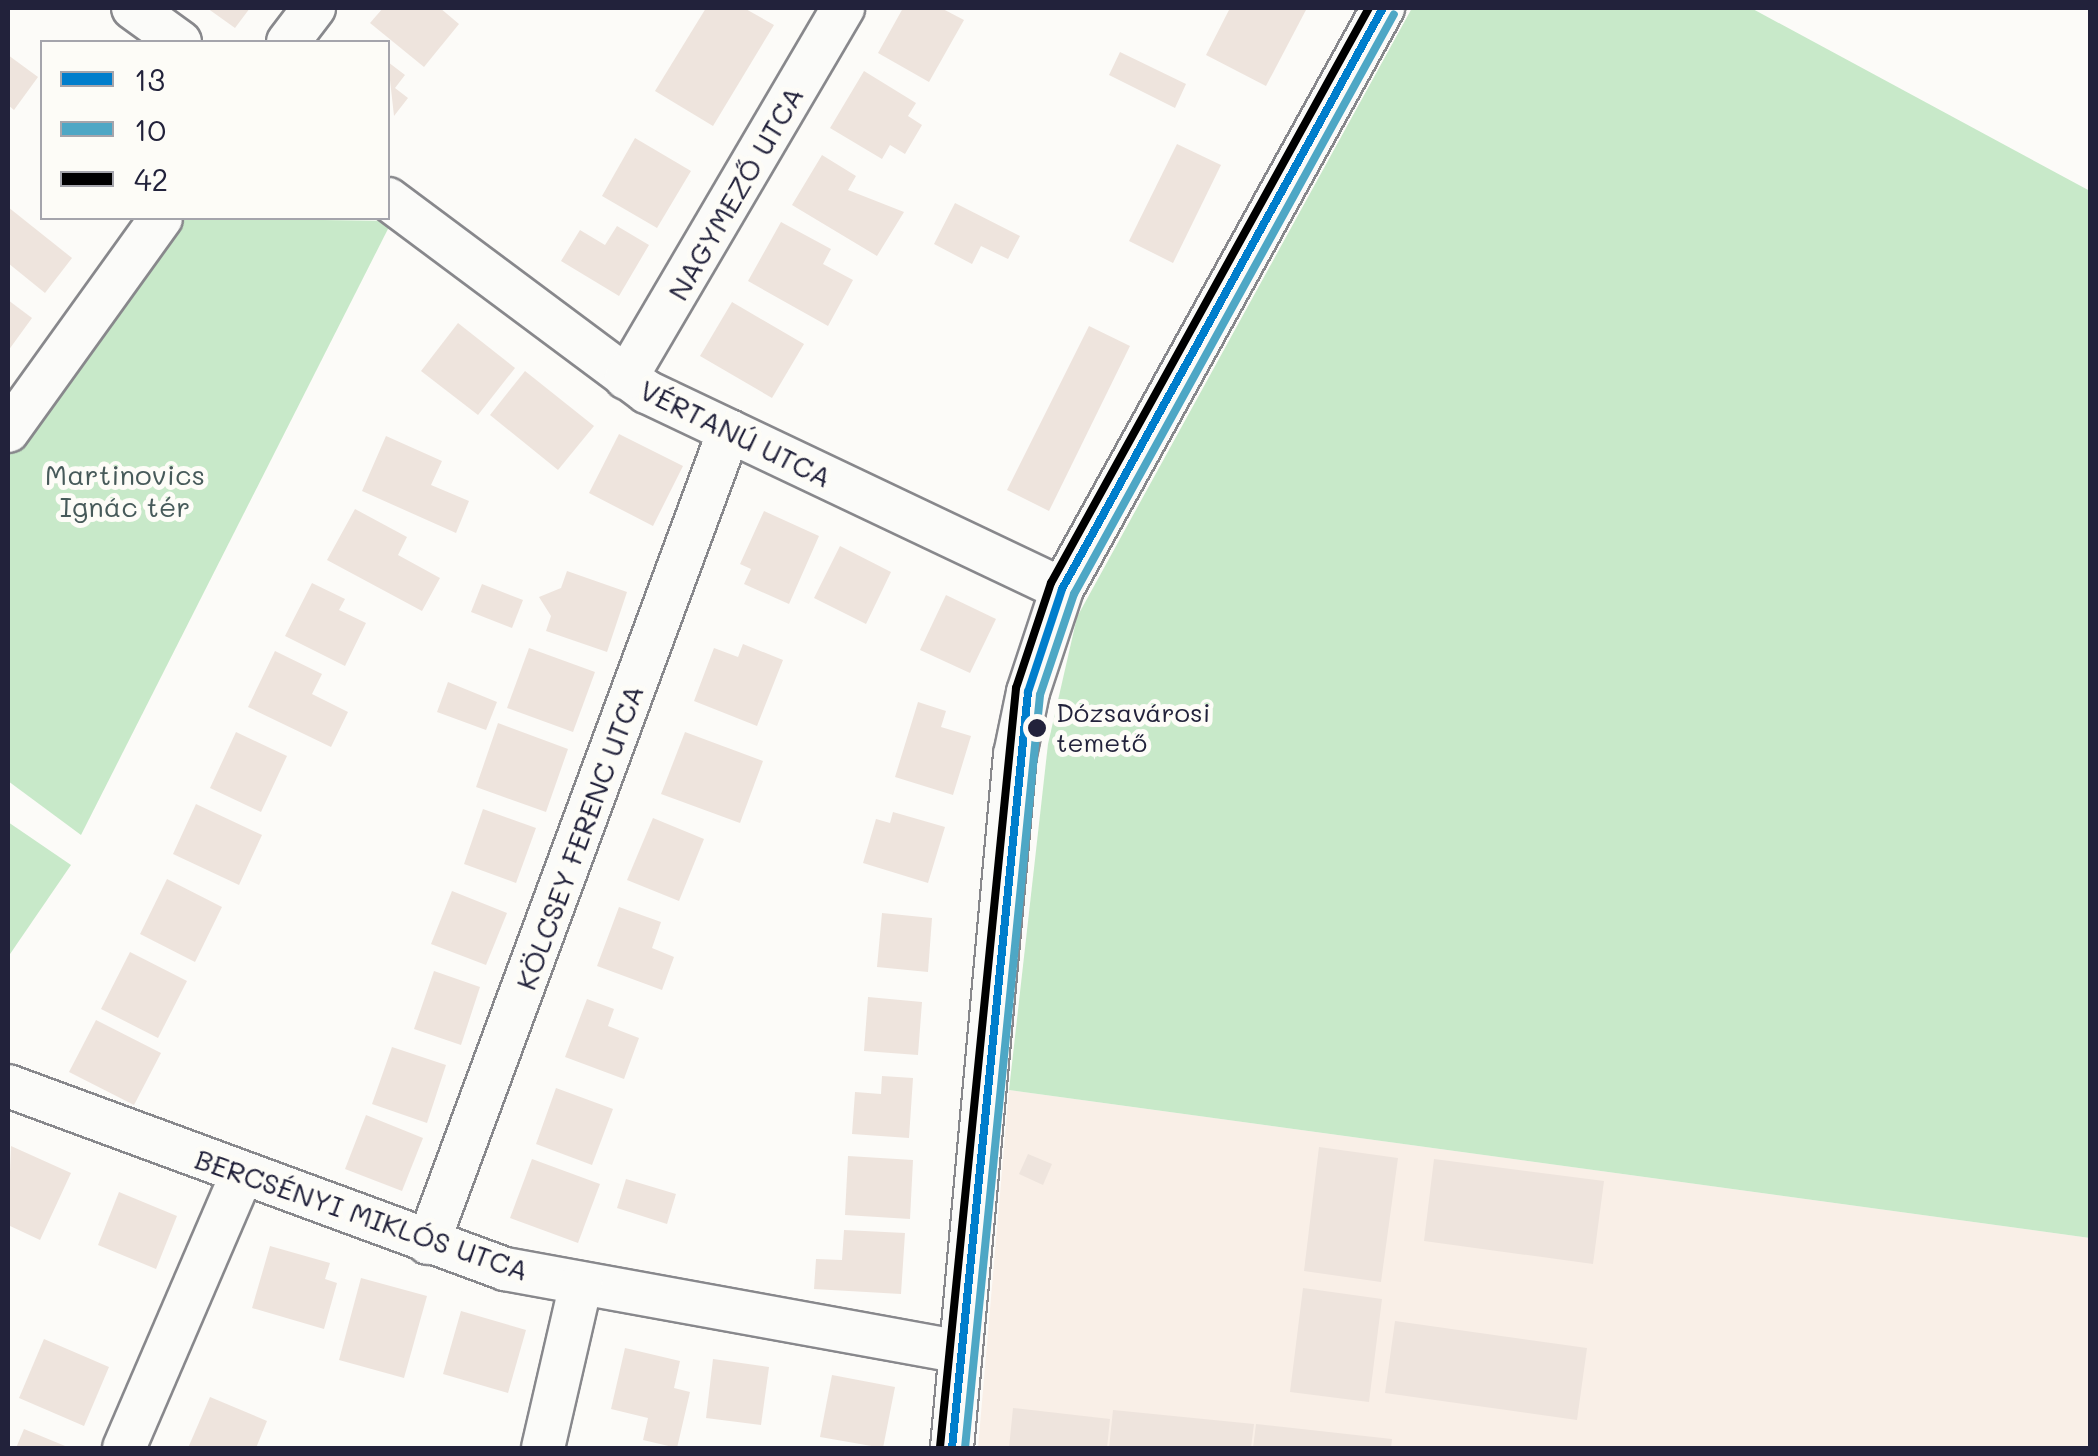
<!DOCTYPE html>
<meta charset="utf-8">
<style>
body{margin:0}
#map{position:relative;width:2098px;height:1456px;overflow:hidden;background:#fcfbf8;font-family:Mali,sans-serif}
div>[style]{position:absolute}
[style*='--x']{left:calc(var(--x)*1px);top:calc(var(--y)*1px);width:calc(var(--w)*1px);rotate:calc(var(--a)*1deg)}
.built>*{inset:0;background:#f9efe7}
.green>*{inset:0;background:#c8e9c9}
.building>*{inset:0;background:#eee4dd}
.roads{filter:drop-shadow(2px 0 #88888c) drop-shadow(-2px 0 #88888c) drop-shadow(0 2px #88888c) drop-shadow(0 -2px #88888c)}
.minor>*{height:42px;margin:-21px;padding:0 21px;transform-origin:21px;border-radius:21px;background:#fbfbf9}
.bus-1>*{height:8px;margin:-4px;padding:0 4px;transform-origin:4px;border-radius:4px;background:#007ecc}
.bus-2>*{height:8px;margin:-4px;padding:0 4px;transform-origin:4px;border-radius:4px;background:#4ea7c5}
.bus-3>*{height:8px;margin:-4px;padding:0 4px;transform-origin:4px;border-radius:4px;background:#000}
.dots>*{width:28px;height:28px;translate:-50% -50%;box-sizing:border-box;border:5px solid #fdfcf7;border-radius:50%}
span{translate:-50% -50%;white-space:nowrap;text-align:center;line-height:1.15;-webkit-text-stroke:10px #fdfcf7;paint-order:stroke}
.bus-label{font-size:26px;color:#22223b}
.left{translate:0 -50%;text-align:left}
.street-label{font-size:28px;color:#22223b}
.park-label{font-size:28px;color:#475a5a}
.frame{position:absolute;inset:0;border:10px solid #22223b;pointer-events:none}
.legend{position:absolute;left:40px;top:40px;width:350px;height:180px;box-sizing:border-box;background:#fdfcf7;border:2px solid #a5a5ac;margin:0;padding:12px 18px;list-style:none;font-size:30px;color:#22223b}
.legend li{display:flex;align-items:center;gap:20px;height:50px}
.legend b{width:50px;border:2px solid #a5a5ac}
</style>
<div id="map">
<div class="built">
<i style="clip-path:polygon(1009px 1090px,2090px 1238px,2090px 1448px,978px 1448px)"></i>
</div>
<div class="green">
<i style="clip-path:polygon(1412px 8px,1751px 8px,2090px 191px,2090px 1238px,1009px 1090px,1048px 744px,1077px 617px)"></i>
<i style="clip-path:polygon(176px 218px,392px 221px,81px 835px,8px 781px,8px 452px)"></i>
<i style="clip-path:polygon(8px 822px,71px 865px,8px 957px)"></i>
</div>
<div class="building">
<i style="clip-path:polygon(207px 8px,250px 8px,235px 28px)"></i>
<i style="clip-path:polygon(383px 8px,440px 8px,459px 24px,424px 67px,370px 23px)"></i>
<i style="clip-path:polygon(706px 8px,744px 8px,774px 25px,713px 126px,655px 91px)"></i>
<i style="clip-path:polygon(903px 8px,941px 8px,964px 20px,929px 82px,878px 53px)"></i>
<i style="clip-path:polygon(1230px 8px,1307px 8px,1266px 86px,1206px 55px)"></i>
<i style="clip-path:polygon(1120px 52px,1186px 84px,1175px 108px,1109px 75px)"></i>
<i style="clip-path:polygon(8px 55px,38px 77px,14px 110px,8px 105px)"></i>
<i style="clip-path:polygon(388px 62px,405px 75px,395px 88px,408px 98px,394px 116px)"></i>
<i style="clip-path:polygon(864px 71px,916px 103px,908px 116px,922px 125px,905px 154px,890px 145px,882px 159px,830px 128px)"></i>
<i style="clip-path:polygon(635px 138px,691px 171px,657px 228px,602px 196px)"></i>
<i style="clip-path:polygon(1177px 144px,1221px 165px,1173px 263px,1129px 241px)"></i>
<i style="clip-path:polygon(822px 155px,856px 176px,848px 190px,904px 212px,877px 256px,792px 205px)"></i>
<i style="clip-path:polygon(955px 203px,1020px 236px,1008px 259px,981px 246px,972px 264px,934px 244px)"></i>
<i style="clip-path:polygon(8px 207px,72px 258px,45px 293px,8px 263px)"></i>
<i style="clip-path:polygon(781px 222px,831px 249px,823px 264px,853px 280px,828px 326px,748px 281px)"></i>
<i style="clip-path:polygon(617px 226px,649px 245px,619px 296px,561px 261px,580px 230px,605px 245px)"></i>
<i style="clip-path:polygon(8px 300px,32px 318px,8px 351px)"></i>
<i style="clip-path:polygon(732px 302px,804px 344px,772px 398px,700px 356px)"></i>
<i style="clip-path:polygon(458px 323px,515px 368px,478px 415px,421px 371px)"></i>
<i style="clip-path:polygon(1089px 326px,1130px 346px,1049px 511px,1007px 490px)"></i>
<i style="clip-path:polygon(525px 371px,594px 426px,558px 470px,490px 415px)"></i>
<i style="clip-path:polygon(619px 434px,683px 466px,653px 526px,589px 493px)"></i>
<i style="clip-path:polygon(386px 436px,442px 461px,431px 485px,469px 501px,456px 533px,362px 491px)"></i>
<i style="clip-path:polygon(355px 509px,407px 537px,398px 555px,440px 578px,422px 611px,327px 560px)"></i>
<i style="clip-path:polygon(764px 511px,819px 536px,789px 604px,744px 584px,751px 569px,740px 564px)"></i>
<i style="clip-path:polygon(840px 546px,891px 572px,866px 624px,814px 598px)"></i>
<i style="clip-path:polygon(567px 571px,627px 592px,607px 652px,546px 631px,551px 616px,539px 597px,561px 588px)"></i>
<i style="clip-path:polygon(312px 583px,345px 599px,339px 610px,366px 623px,345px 666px,285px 636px)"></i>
<i style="clip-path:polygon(482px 584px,523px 600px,512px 628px,471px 612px)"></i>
<i style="clip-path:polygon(946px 595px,996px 619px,970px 673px,920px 650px)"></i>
<i style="clip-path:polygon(743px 644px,783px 660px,757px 726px,694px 701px,714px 648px,738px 657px)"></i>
<i style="clip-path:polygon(529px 648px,595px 672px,573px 732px,507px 708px)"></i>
<i style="clip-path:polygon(275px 651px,322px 674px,312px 694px,348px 712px,331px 747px,248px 707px)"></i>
<i style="clip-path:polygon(448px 682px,497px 702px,486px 730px,437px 712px)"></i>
<i style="clip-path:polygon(918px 702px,946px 711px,941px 727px,971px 736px,953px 795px,895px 777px)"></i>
<i style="clip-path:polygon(498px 723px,568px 749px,546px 812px,476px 787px)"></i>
<i style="clip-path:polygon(236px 732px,287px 756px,261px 812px,210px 788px)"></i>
<i style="clip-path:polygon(685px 732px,763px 761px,740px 823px,661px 794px)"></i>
<i style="clip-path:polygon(196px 804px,262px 835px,239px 885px,173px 854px)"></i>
<i style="clip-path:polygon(483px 809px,536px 828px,516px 883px,464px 864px)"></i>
<i style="clip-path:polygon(893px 812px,945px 827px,928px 883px,863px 863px,876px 819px,890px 823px)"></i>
<i style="clip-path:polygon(653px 818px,704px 839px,679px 901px,627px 880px)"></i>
<i style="clip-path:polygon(167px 879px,222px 907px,195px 962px,140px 934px)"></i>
<i style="clip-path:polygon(452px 891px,507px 913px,486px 965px,431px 944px)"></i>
<i style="clip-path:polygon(619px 907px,661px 922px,652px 948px,674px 957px,662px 990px,597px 966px)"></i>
<i style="clip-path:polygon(882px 913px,932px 918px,928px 972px,877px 967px)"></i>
<i style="clip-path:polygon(130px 952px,187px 981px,158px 1038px,101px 1009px)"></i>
<i style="clip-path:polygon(434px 971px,480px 987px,461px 1045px,414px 1029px)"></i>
<i style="clip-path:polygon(868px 997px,922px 1002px,918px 1055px,864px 1051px)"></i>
<i style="clip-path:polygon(587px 999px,614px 1009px,608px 1026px,639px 1038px,624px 1079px,565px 1057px)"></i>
<i style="clip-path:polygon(96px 1020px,161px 1053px,134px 1105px,69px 1072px)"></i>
<i style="clip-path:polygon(392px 1047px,446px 1065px,427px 1123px,372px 1104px)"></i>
<i style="clip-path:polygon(882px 1076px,913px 1078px,909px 1138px,852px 1134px,855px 1092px,881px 1094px)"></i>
<i style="clip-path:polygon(556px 1088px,613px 1109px,592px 1165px,536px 1144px)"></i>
<i style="clip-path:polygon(366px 1115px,423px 1138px,402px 1191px,345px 1169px)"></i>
<i style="clip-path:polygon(11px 1146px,71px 1173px,40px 1240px,8px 1225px)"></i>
<i style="clip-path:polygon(1319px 1147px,1398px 1158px,1381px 1282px,1304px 1271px)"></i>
<i style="clip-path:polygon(1028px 1154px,1052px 1164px,1043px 1185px,1019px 1174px)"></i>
<i style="clip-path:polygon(848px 1156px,913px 1160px,910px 1219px,845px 1215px)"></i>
<i style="clip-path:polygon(532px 1159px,600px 1184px,578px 1243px,510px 1218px)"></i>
<i style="clip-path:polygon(1434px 1159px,1604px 1181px,1593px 1264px,1424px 1241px)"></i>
<i style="clip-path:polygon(626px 1179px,676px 1194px,667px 1224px,617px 1208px)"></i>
<i style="clip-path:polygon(119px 1192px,177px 1216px,156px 1269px,98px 1245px)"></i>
<i style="clip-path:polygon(844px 1230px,905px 1233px,901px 1294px,814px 1289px,816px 1259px,842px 1260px)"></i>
<i style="clip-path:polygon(270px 1246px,330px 1263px,325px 1279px,337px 1283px,324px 1329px,252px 1308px)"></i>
<i style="clip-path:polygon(361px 1278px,427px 1296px,404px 1378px,339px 1360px)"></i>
<i style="clip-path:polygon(1303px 1288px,1382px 1299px,1369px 1402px,1290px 1392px)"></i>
<i style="clip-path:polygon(461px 1311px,526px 1330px,508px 1393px,443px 1374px)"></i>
<i style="clip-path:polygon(1395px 1321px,1587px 1348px,1577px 1420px,1385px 1393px)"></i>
<i style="clip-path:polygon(44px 1339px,109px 1367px,84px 1426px,19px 1398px)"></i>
<i style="clip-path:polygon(625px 1348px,680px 1361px,674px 1388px,690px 1392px,677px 1448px,643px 1440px,648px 1418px,611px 1409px)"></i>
<i style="clip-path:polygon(713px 1359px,769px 1367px,761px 1425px,706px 1418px)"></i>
<i style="clip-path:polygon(832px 1375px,895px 1387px,883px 1448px,820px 1437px)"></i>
<i style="clip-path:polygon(210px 1397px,267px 1421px,256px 1448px,188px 1448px)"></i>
<i style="clip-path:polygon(1013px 1408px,1110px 1419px,1107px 1448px,1009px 1448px)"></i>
<i style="clip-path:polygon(1113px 1410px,1254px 1424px,1251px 1448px,1109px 1448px)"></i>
<i style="clip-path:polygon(1256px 1424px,1392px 1439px,1391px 1448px,1253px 1448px)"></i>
<i style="clip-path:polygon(24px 1429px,70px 1448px,16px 1448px)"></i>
</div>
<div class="roads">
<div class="minor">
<i style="--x:133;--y:8;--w:58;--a:35.9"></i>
<i style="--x:288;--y:42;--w:43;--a:-52.6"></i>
<i style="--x:388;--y:199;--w:323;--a:36.7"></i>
<i style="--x:647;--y:392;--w:459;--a:25.4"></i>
<i style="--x:626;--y:378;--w:429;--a:-59.6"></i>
<i style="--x:8;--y:431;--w:262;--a:-54.3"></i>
<i style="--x:8;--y:1086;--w:530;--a:20.21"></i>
<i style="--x:505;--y:1269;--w:463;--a:10.3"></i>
<i style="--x:428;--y:1243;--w:866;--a:-69.66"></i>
<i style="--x:124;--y:1448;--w:298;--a:-66.7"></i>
<i style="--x:543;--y:1448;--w:169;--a:-77"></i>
<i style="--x:952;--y:1448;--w:696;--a:-84.81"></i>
<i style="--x:1015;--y:755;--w:64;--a:-78.3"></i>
<i style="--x:1028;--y:692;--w:108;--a:-71.7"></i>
<i style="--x:1062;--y:589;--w:664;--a:-61.08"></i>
</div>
</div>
<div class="bus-1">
<i style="--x:952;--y:1448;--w:760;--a:-84.26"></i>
<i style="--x:1028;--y:692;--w:108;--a:-71.7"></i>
<i style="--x:1062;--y:589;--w:664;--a:-61.08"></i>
</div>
<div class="bus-2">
<i style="--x:965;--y:1448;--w:757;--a:-84.31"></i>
<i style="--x:1040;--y:695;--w:107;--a:-71.4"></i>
<i style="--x:1074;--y:594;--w:662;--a:-61.11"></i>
</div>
<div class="bus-3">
<i style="--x:940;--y:1447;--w:763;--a:-84.28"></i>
<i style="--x:1016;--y:688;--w:111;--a:-71.6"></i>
<i style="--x:1051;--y:583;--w:657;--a:-61.06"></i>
</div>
<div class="dots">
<i style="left:1037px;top:728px;background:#22223b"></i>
</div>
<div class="bus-label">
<span class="left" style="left:1056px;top:728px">Dózsavárosi<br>temető</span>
</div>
<div class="street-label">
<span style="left:735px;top:193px;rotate:-60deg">NAGYMEZŐ UTCA</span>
<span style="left:736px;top:433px;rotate:26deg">VÉRTANÚ UTCA</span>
<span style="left:579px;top:837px;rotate:-70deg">KÖLCSEY FERENC UTCA</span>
<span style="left:362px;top:1214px;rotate:19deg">BERCSÉNYI MIKLÓS UTCA</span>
</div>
<div class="park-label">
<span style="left:125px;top:490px">Martinovics<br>Ignác tér</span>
</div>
<div class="frame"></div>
<ul class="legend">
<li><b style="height:12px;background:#007ecc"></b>13</li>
<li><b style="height:12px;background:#4ea7c5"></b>10</li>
<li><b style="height:12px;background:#000"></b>42</li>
</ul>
</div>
